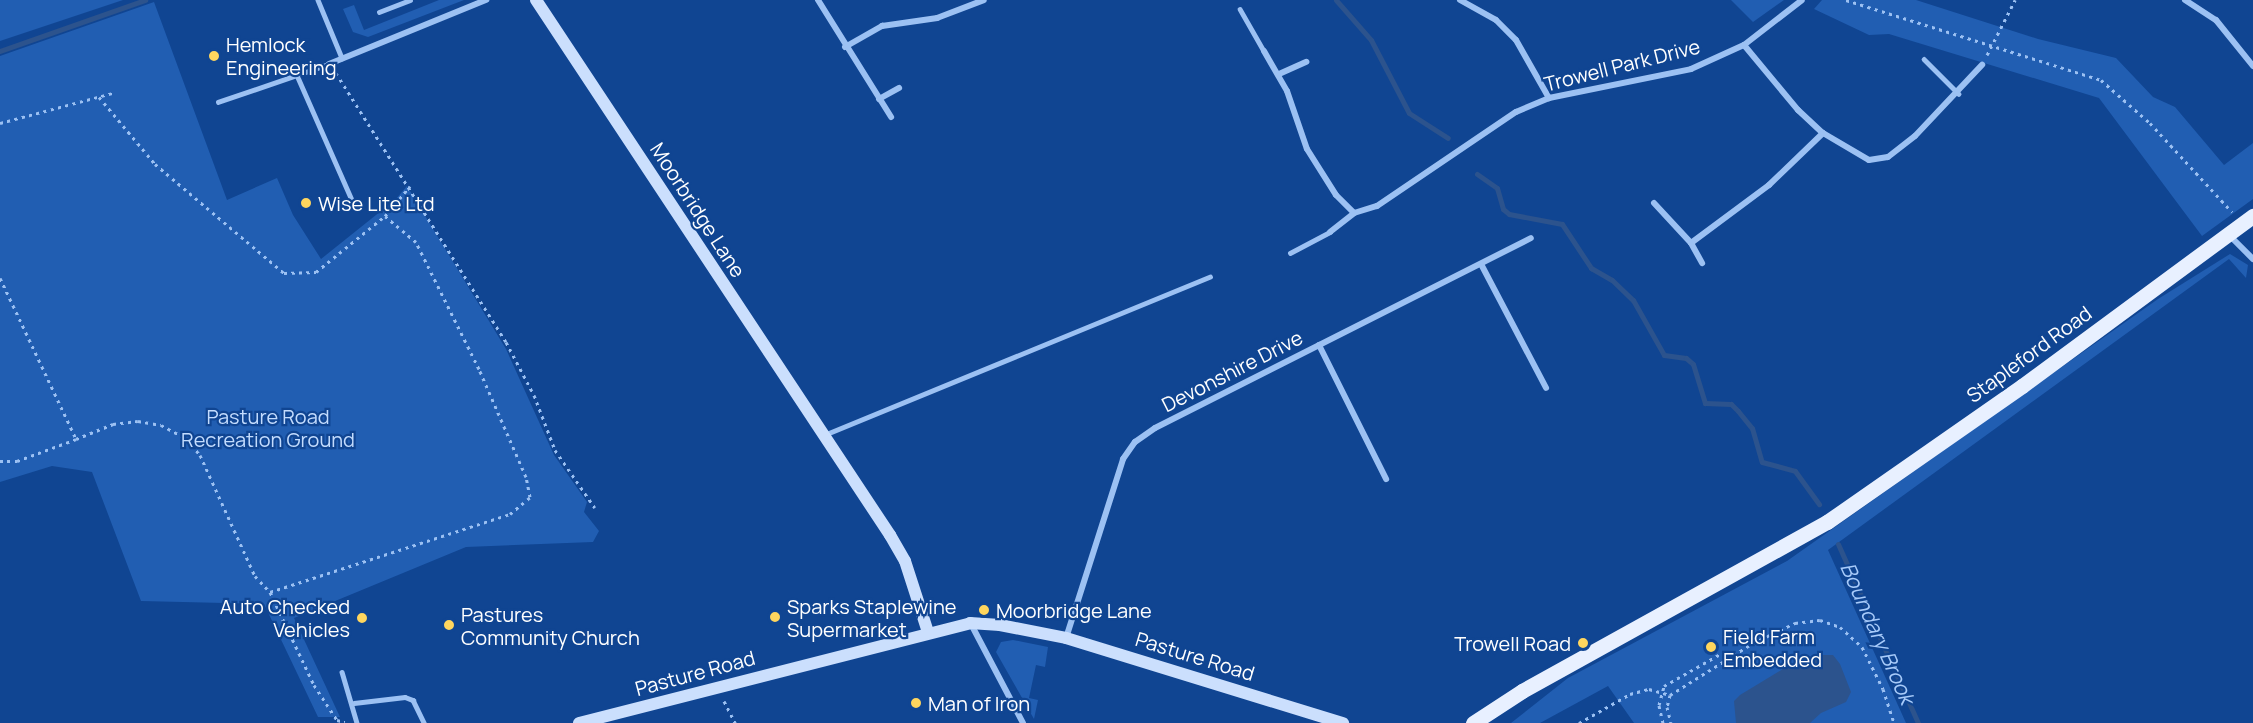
<!DOCTYPE html>
<style>
body{margin:0}
#map{position:relative;width:2253px;height:723px;overflow:hidden;background:#104592;font-family:Manrope,sans-serif}
div>[style]{position:absolute}
[style*='--x']{left:calc(var(--x)*1px);top:calc(var(--y)*1px);width:calc(var(--w)*1px);rotate:calc(var(--a)*1deg)}
.green>*{inset:0;background:#215eb2}
.water>*{inset:0;background:#2c538d}
.stream>*{height:5px;margin:-2.5px;padding:0 2.5px;transform-origin:2.5px;border-radius:2.5px;background:#2c538d}
.path>*{height:3px;margin-top:-1.5px;transform-origin:0;background:repeating-linear-gradient(90deg,#9cc1f3 0 3px,transparent 0 7.5px)}
.lane>*{height:4.5px;margin:-2.25px;padding:0 2.25px;transform-origin:2.25px;border-radius:2.25px;background:#9cc1f3}
.street>*{height:6px;margin:-3px;padding:0 3px;transform-origin:3px;border-radius:3px;background:#9cc1f3}
.secondary>*{height:12px;margin:-6px;padding:0 6px;transform-origin:6px;border-radius:6px;background:#cbdffd}
.primary>*{height:15px;margin:-7.5px;padding:0 7.5px;transform-origin:7.5px;border-radius:7.5px;background:#e8f0ff}
.dots>*{width:16px;height:16px;translate:-50% -50%;box-sizing:border-box;border:3px solid #104592;border-radius:50%}
span{translate:-50% -50%;white-space:nowrap;text-align:center;line-height:1.15;-webkit-text-stroke:4.5px #104592;paint-order:stroke}
.poi-label{font-size:20px;color:#fff}
.left{translate:0 -50%;text-align:left}
.right{translate:-100% -50%;text-align:right}
.street-label{font-size:20px;color:#fff}
.park-label{font-size:20px;color:#c3dcfe}
.water-label{font-size:21px;color:#a8cbfa;font-style:italic}
</style>
<div id="map">
<div class="green">
<i style="clip-path:polygon(0 0,123px 0,0 41px)"></i>
<i style="clip-path:polygon(439px 0,464px 0,368px 37px,353px 32px,343px 9px,354px 5px,364px 30px)"></i>
<i style="clip-path:polygon(1731px 0,1784px 0,1753px 22px)"></i>
<i style="clip-path:polygon(1822px 0,1916px 0,2038px 39px,2116px 58px,2153px 97px,2175px 107px,2224px 165px,2253px 143px,2253px 199px,2202px 236px,2099px 98px,1889px 34px,1869px 35px,1814px 9px)"></i>
<i style="clip-path:polygon(154px 2px,227px 200px,277px 178px,293px 215px,321px 259px,396px 199px,407px 186px,506px 349px,554px 455px,587px 502px,584px 512px,599px 531px,593px 542px,466px 547px,294px 618px,340px 717px,318px 717px,264px 604px,141px 601px,92px 472px,52px 466px,0 482px,0 56px)"></i>
<i style="clip-path:polygon(2230px 254px,2248px 265px,2246px 278px,2229px 259px,1828px 550px,1906px 723px,1634px 723px,1608px 686px,1540px 723px,1511px 723px,1568px 678px,1787px 561px,2158px 299px)"></i>
<i style="clip-path:polygon(1013px 640px,1048px 647px,1045px 667px,1036px 665px,1029px 698px,1038px 700px,1034px 719px,996px 652px,1001px 642px)"></i>
</div>
<div class="water">
<i style="clip-path:polygon(1817px 655px,1833px 655px,1840px 664px,1851px 692px,1846px 702px,1821px 713px,1810px 723px,1736px 723px,1734px 701px,1740px 695px,1793px 663px)"></i>
</div>
<div class="stream">
<i style="--x:1336;--y:0;--w:53;--a:48.8"></i>
<i style="--x:1371;--y:40;--w:82;--a:62.5"></i>
<i style="--x:1409;--y:113;--w:46;--a:32.7"></i>
<i style="--x:0;--y:51;--w:154;--a:-19.4"></i>
<i style="--x:1477;--y:174;--w:24;--a:35"></i>
<i style="--x:1497;--y:188;--w:22;--a:74"></i>
<i style="--x:1503;--y:209;--w:8;--a:40"></i>
<i style="--x:1509;--y:214;--w:54;--a:10.7"></i>
<i style="--x:1562;--y:224;--w:53;--a:56.6"></i>
<i style="--x:1591;--y:268;--w:24;--a:30"></i>
<i style="--x:1612;--y:280;--w:29;--a:44"></i>
<i style="--x:1633;--y:300;--w:63;--a:60.6"></i>
<i style="--x:1664;--y:355;--w:22;--a:8"></i>
<i style="--x:1686;--y:358;--w:9;--a:41"></i>
<i style="--x:1693;--y:364;--w:41;--a:72.9"></i>
<i style="--x:1705;--y:403;--w:26;--a:2"></i>
<i style="--x:1731;--y:404;--w:10;--a:45"></i>
<i style="--x:1738;--y:411;--w:22;--a:51"></i>
<i style="--x:1752;--y:428;--w:35;--a:74"></i>
<i style="--x:1762;--y:462;--w:34;--a:15"></i>
<i style="--x:1795;--y:471;--w:41;--a:54"></i>
<i style="--x:1838;--y:544;--w:196;--a:65.9"></i>
</div>
<div class="path">
<i style="--x:1846;--y:0;--w:267;--a:17.4"></i>
<i style="--x:2101;--y:80;--w:65;--a:41.3"></i>
<i style="--x:2150;--y:123;--w:121;--a:47.3"></i>
<i style="--x:1987;--y:55;--w:62;--a:-63"></i>
<i style="--x:336;--y:73;--w:318;--a:57.7"></i>
<i style="--x:506;--y:342;--w:60;--a:62.2"></i>
<i style="--x:534;--y:395;--w:59;--a:69.1"></i>
<i style="--x:555;--y:450;--w:70;--a:55.4"></i>
<i style="--x:99;--y:97;--w:87;--a:50.1"></i>
<i style="--x:155;--y:164;--w:169;--a:40.2"></i>
<i style="--x:284;--y:273;--w:32;--a:-2"></i>
<i style="--x:316;--y:272;--w:89;--a:-39.1"></i>
<i style="--x:385;--y:216;--w:39;--a:-50"></i>
<i style="--x:0;--y:123;--w:117;--a:-14.9"></i>
<i style="--x:0;--y:278;--w:178;--a:64.7"></i>
<i style="--x:76;--y:439;--w:40;--a:-22"></i>
<i style="--x:113;--y:424;--w:25;--a:-7"></i>
<i style="--x:138;--y:421;--w:23;--a:10"></i>
<i style="--x:161;--y:425;--w:30;--a:28"></i>
<i style="--x:187;--y:439;--w:21;--a:51"></i>
<i style="--x:200;--y:455;--w:133;--a:65.6"></i>
<i style="--x:255;--y:576;--w:22;--a:47"></i>
<i style="--x:270;--y:592;--w:252;--a:-18"></i>
<i style="--x:510;--y:514;--w:26;--a:-40"></i>
<i style="--x:530;--y:497;--w:20;--a:-101"></i>
<i style="--x:526;--y:477;--w:118;--a:-113.5"></i>
<i style="--x:479;--y:369;--w:142;--a:-116.4"></i>
<i style="--x:416;--y:242;--w:40;--a:-140"></i>
<i style="--x:0;--y:461;--w:17;--a:0"></i>
<i style="--x:17;--y:461;--w:63;--a:-20.4"></i>
<i style="--x:270;--y:592;--w:103;--a:64.7"></i>
<i style="--x:314;--y:685;--w:42;--a:56.7"></i>
<i style="--x:337;--y:720;--w:8;--a:14"></i>
<i style="--x:1670;--y:695;--w:98;--a:-32.1"></i>
<i style="--x:1753;--y:643;--w:47;--a:-25.5"></i>
<i style="--x:1795;--y:623;--w:25;--a:-7"></i>
<i style="--x:1820;--y:620;--w:21;--a:19"></i>
<i style="--x:1840;--y:627;--w:30;--a:42"></i>
<i style="--x:1862;--y:647;--w:47;--a:63.4"></i>
<i style="--x:1883;--y:689;--w:36;--a:72"></i>
<i style="--x:724;--y:701;--w:25;--a:63"></i>
<i style="--x:1579;--y:723;--w:59;--a:-29.6"></i>
<i style="--x:1630;--y:694;--w:20;--a:-15"></i>
<i style="--x:1649;--y:689;--w:22;--a:16"></i>
<i style="--x:1670;--y:695;--w:12;--a:104"></i>
<i style="--x:1667;--y:707;--w:16;--a:76"></i>
<i style="--x:1663;--y:723;--w:18;--a:-103"></i>
<i style="--x:1659;--y:705;--w:20;--a:-75"></i>
<i style="--x:1664;--y:686;--w:67;--a:-29.6"></i>
</div>
<div class="lane">
<i style="--x:318;--y:0;--w:63;--a:67.5"></i>
<i style="--x:1240;--y:9;--w:48;--a:60.3"></i>
<i style="--x:379;--y:12;--w:33;--a:-21"></i>
<i style="--x:1924;--y:59;--w:49;--a:45"></i>
<i style="--x:296;--y:73;--w:139;--a:66.2"></i>
<i style="--x:218;--y:102;--w:117;--a:-18.9"></i>
<i style="--x:1290;--y:253;--w:45;--a:-27.7"></i>
<i style="--x:824;--y:435;--w:417;--a:-22.3"></i>
<i style="--x:342;--y:672;--w:53;--a:73.6"></i>
<i style="--x:354;--y:703;--w:51;--a:-6.7"></i>
<i style="--x:405;--y:697;--w:9;--a:21"></i>
<i style="--x:413;--y:700;--w:25;--a:64"></i>
</div>
<div class="street">
<i style="--x:818;--y:0;--w:138;--a:58"></i>
<i style="--x:1460;--y:0;--w:41;--a:29.1"></i>
<i style="--x:1496;--y:20;--w:28;--a:45"></i>
<i style="--x:1516;--y:40;--w:67;--a:60.4"></i>
<i style="--x:2185;--y:0;--w:37;--a:33"></i>
<i style="--x:2216;--y:20;--w:59;--a:51.2"></i>
<i style="--x:1744;--y:45;--w:85;--a:50.3"></i>
<i style="--x:1798;--y:110;--w:34;--a:43"></i>
<i style="--x:1823;--y:133;--w:53;--a:30.4"></i>
<i style="--x:1869;--y:160;--w:19;--a:-9"></i>
<i style="--x:1888;--y:157;--w:34;--a:-38"></i>
<i style="--x:1915;--y:136;--w:98;--a:-46.7"></i>
<i style="--x:845;--y:47;--w:43;--a:-29.6"></i>
<i style="--x:882;--y:26;--w:56;--a:-8.3"></i>
<i style="--x:937;--y:18;--w:50;--a:-21"></i>
<i style="--x:1264;--y:51;--w:46;--a:60.1"></i>
<i style="--x:1287;--y:91;--w:61;--a:71"></i>
<i style="--x:1307;--y:149;--w:54;--a:57.8"></i>
<i style="--x:1336;--y:195;--w:25;--a:45"></i>
<i style="--x:1354;--y:213;--w:24;--a:-17"></i>
<i style="--x:1377;--y:206;--w:168;--a:-34.1"></i>
<i style="--x:1516;--y:112;--w:36;--a:-23"></i>
<i style="--x:1549;--y:98;--w:145;--a:-11.5"></i>
<i style="--x:1691;--y:69;--w:58;--a:-24.4"></i>
<i style="--x:1744;--y:45;--w:73;--a:-37.8"></i>
<i style="--x:329;--y:64;--w:170;--a:-22.2"></i>
<i style="--x:1279;--y:74;--w:30;--a:-24"></i>
<i style="--x:879;--y:99;--w:23;--a:-29"></i>
<i style="--x:1654;--y:203;--w:54;--a:47.2"></i>
<i style="--x:1691;--y:243;--w:23;--a:61"></i>
<i style="--x:1330;--y:232;--w:31;--a:-38"></i>
<i style="--x:2229;--y:235;--w:34;--a:45"></i>
<i style="--x:1691;--y:243;--w:97;--a:-36.6"></i>
<i style="--x:1769;--y:185;--w:75;--a:-43.9"></i>
<i style="--x:1481;--y:264;--w:140;--a:62.3"></i>
<i style="--x:1319;--y:345;--w:150;--a:63.4"></i>
<i style="--x:971;--y:624;--w:112;--a:62.3"></i>
<i style="--x:1066;--y:638;--w:188;--a:-72.3"></i>
<i style="--x:1123;--y:459;--w:21;--a:-55"></i>
<i style="--x:1135;--y:442;--w:24;--a:-35"></i>
<i style="--x:1155;--y:428;--w:421;--a:-26.8"></i>
</div>
<div class="secondary">
<i style="--x:536;--y:0;--w:642;--a:56.51"></i>
<i style="--x:890;--y:535;--w:30;--a:60"></i>
<i style="--x:905;--y:561;--w:75;--a:72.1"></i>
<i style="--x:579;--y:723;--w:404;--a:-14.3"></i>
<i style="--x:970;--y:623;--w:30;--a:4"></i>
<i style="--x:1000;--y:625;--w:67;--a:11.1"></i>
<i style="--x:1066;--y:638;--w:290;--a:17.1"></i>
</div>
<div class="primary">
<i style="--x:1473;--y:723;--w:59;--a:-33.1"></i>
<i style="--x:1522;--y:691;--w:349;--a:-29"></i>
<i style="--x:1827;--y:522;--w:238;--a:-34.9"></i>
<i style="--x:2022;--y:386;--w:287;--a:-36.4"></i>
</div>
<div class="dots">
<i style="left:214px;top:56px;background:#ffd65e"></i>
<i style="left:306px;top:203px;background:#ffd65e"></i>
<i style="left:984px;top:610px;background:#ffd65e"></i>
<i style="left:775px;top:617px;background:#ffd65e"></i>
<i style="left:362px;top:618px;background:#ffd65e"></i>
<i style="left:449px;top:625px;background:#ffd65e"></i>
<i style="left:1583px;top:643px;background:#ffd65e"></i>
<i style="left:1711px;top:647px;background:#ffd65e"></i>
<i style="left:916px;top:703px;background:#ffd65e"></i>
</div>
<div class="poi-label">
<span class="left" style="left:226px;top:56px">Hemlock<br>Engineering</span>
<span class="left" style="left:318px;top:203px">Wise Lite Ltd</span>
<span class="right" style="left:350px;top:618px">Auto Checked<br>Vehicles</span>
<span class="left" style="left:787px;top:618px">Sparks Staplewine<br>Supermarket</span>
<span class="left" style="left:996px;top:610px">Moorbridge Lane</span>
<span class="left" style="left:461px;top:626px">Pastures<br>Community Church</span>
<span class="left" style="left:1723px;top:648px">Field Farm<br>Embedded</span>
<span class="right" style="left:1571px;top:643px">Trowell Road</span>
<span class="left" style="left:928px;top:703px">Man of Iron</span>
</div>
<div class="street-label">
<span style="left:1622px;top:65px;rotate:-14deg">Trowell Park Drive</span>
<span style="left:698px;top:210px;rotate:57deg">Moorbridge Lane</span>
<span style="left:2029px;top:354px;rotate:-36deg">Stapleford Road</span>
<span style="left:1232px;top:371px;rotate:-27deg">Devonshire Drive</span>
<span style="left:1195px;top:656px;rotate:17deg">Pasture Road</span>
<span style="left:695px;top:673px;rotate:-15deg">Pasture Road</span>
</div>
<div class="park-label">
<span style="left:268px;top:428px">Pasture Road<br>Recreation Ground</span>
</div>
<div class="water-label">
<span style="left:1878px;top:633px;rotate:66deg">Boundary Brook</span>
</div>
</div>
